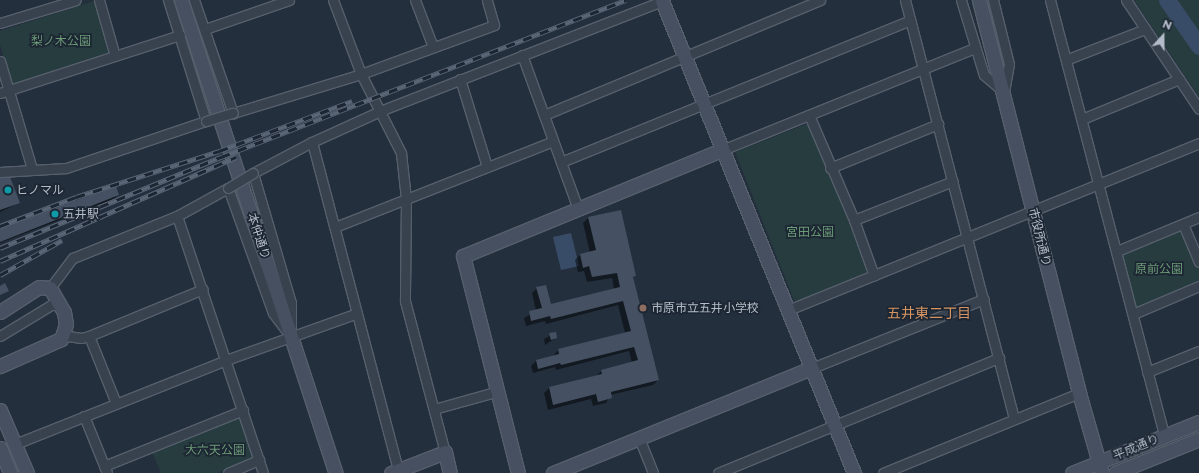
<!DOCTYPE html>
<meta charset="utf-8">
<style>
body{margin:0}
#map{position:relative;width:1199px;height:473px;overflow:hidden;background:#242f3e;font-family:Montserrat,"Noto Sans JP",sans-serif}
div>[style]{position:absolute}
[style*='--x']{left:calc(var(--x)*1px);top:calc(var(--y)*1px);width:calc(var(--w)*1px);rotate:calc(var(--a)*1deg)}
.green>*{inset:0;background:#263c3f}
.water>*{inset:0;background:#394c67}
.shadow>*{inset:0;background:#0007}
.river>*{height:17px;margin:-8.5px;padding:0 8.5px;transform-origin:8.5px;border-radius:8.5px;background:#394c67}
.building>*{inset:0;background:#455162}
.roads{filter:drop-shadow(1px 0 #565f6c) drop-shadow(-1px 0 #565f6c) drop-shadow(0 1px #565f6c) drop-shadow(0 -1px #565f6c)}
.street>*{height:9px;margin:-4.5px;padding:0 4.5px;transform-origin:4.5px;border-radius:4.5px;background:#38414e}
.secondary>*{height:13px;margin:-6.5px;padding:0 6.5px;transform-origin:6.5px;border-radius:6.5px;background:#465061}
.rail>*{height:4.5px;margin-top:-2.25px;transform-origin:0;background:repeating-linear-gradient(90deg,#1d2633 0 9px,#5a6575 0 18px);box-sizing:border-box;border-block:1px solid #5a6575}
.bridges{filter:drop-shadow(1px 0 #565f6c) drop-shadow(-1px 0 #565f6c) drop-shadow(0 1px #565f6c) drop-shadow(0 -1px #565f6c)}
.street-bridge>*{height:9px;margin:-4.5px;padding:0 4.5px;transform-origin:4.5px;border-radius:4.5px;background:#38414e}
.dots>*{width:11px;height:11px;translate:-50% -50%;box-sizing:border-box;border:2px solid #1d2633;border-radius:50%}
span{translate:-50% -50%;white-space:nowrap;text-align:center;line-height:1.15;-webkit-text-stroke:3.5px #1d2633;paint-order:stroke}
.park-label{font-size:12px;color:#6b9a76}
.poi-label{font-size:12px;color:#b4bcc9}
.left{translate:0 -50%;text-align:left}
.street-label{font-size:12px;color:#b4bcc9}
.quarter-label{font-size:14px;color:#d59563}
.north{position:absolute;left:1143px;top:16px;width:40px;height:40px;-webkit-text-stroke:3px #1d2633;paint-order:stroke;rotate:21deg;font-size:11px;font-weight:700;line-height:16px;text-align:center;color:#b4bcc9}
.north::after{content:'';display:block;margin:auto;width:14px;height:18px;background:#b4bcc9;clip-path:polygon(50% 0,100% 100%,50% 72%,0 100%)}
</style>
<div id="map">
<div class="green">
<i style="clip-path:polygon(1134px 0,1199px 0,1199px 97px)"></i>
<i style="clip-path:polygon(94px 1px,110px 54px,12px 86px,0 45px,0 31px)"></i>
<i style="clip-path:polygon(809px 123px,868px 268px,864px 274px,798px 301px,794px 300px,735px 152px)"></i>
<i style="clip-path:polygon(1183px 224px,1199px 262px,1199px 286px,1133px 314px,1117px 251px)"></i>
<i style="clip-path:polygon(239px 416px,254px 457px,217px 473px,161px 473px,152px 452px)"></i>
</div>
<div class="water">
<i style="clip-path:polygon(571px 233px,579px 266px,561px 270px,553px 237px)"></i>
</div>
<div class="shadow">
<i style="clip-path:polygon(0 179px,19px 203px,0 212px)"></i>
<i style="clip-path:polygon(118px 195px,114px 199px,0 243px,0 229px)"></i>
<i style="clip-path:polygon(620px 211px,635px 276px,632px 279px,658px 380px,653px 385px,610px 395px,606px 403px,593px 406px,591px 399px,548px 410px,544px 393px,549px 388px,595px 377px,601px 371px,632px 363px,629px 351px,556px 370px,555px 367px,533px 373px,531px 366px,536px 361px,553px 356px,558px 350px,625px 333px,618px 305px,546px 324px,545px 321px,526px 326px,524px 318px,536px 311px,532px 293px,537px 288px,550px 306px,614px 289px,612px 278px,587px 282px,584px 271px,578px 272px,575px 260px,580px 255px,590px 253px,583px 223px,588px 218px)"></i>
<i style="clip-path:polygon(555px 333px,556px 338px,545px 345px,544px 339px)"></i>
</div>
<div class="river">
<i style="--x:1167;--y:0;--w:56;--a:55.2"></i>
</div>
<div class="building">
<i style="clip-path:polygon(10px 177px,20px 203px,0 210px,0 178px)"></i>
<i style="clip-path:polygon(116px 186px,119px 195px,0 242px,0 228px)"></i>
<i style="clip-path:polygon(621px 210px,636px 276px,633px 277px,659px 380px,611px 392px,612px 398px,598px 402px,596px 394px,553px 405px,549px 387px,602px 374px,601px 370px,638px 360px,634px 347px,561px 365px,560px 363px,538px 369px,536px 360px,559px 354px,558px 349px,631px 331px,623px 301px,551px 319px,550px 316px,531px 321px,529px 311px,542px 308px,536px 287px,546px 285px,551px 304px,620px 287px,617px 273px,592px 277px,589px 266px,583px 268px,580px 254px,596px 250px,588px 217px)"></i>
<i style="clip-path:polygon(5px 283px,9px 291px,0 295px,0 286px)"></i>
<i style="clip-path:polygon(556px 332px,557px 338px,551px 340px,549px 333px)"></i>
</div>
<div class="roads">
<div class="street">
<i style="--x:99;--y:0;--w:58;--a:74.1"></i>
<i style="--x:194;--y:0;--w:120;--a:71"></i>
<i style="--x:233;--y:113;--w:134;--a:-16.9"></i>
<i style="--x:361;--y:74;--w:142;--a:-20.2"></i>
<i style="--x:494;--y:25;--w:26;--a:-106"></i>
<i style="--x:333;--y:0;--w:79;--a:69.3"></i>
<i style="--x:361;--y:74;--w:89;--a:63.1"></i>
<i style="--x:401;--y:153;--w:46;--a:83.8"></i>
<i style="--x:406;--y:199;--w:102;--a:90.6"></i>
<i style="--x:405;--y:301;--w:156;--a:75.2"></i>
<i style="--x:415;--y:0;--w:50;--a:69"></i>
<i style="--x:905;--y:0;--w:433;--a:75.4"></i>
<i style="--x:961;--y:0;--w:78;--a:73"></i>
<i style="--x:984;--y:75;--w:26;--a:40"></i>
<i style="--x:1004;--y:92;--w:28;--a:-80"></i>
<i style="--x:1009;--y:64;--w:66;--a:-104"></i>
<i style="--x:1050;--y:0;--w:451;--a:75.3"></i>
<i style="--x:1126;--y:0;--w:131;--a:56.2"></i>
<i style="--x:0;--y:23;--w:79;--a:-16.8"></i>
<i style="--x:205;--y:29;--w:89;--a:-19"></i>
<i style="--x:522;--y:55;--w:164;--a:70"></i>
<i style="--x:1068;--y:59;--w:83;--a:-21.3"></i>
<i style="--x:0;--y:61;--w:113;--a:73.5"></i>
<i style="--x:460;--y:79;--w:92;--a:72.9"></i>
<i style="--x:0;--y:93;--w:189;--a:-17.9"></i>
<i style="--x:544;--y:115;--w:299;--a:-22.6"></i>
<i style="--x:809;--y:115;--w:114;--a:66.8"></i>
<i style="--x:854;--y:220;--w:59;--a:70.3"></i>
<i style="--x:1082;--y:119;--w:105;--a:-22.4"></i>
<i style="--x:312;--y:142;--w:342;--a:75.3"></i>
<i style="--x:722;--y:150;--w:273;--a:-22"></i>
<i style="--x:561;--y:162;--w:377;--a:-22.1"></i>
<i style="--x:830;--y:168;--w:117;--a:-22.2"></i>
<i style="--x:0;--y:172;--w:66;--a:-3.5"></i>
<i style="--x:66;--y:168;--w:148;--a:-18.6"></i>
<i style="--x:206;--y:121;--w:127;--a:-107.4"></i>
<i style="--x:177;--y:216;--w:271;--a:71.5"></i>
<i style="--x:854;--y:220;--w:106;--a:-21.5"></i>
<i style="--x:1183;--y:224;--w:41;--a:67.2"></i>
<i style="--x:335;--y:227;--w:234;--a:-21.5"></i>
<i style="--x:1117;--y:251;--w:89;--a:-22.5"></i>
<i style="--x:50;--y:288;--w:38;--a:-53"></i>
<i style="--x:73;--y:258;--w:112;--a:-22"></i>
<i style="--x:177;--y:216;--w:58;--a:-28.8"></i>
<i style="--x:228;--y:188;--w:133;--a:70.2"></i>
<i style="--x:273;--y:313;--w:21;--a:53"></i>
<i style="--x:788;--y:310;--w:444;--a:-22.1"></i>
<i style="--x:1133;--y:314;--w:72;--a:-23"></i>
<i style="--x:291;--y:327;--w:24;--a:-90"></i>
<i style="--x:291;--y:303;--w:135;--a:-106.3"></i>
<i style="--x:253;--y:173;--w:67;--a:-27.7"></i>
<i style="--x:312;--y:142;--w:75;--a:-24.5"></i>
<i style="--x:380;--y:111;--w:305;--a:-21.3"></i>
<i style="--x:0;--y:336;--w:60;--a:-31.3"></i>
<i style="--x:51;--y:305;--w:9;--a:0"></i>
<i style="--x:89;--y:336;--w:72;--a:68.1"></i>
<i style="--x:61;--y:339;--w:8;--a:-23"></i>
<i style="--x:68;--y:336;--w:13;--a:9"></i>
<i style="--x:81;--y:338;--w:8;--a:-14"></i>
<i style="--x:89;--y:336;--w:123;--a:-22.4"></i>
<i style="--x:812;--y:368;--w:185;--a:-21.9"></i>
<i style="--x:1147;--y:372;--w:56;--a:-22"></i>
<i style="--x:434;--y:409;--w:63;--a:-15.6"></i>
<i style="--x:84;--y:416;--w:61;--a:68"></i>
<i style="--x:639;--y:438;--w:38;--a:68"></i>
<i style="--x:15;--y:444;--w:227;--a:-21.7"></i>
<i style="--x:226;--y:360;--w:139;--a:-19.7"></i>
<i style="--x:104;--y:466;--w:150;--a:-21.9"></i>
<i style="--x:228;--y:473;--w:34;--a:-23"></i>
<i style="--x:718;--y:473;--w:304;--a:-22.3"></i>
<i style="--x:883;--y:473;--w:212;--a:-22.2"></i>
</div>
<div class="secondary">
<i style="--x:181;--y:0;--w:498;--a:71.9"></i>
<i style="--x:979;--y:0;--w:406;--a:75.7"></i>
<i style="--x:1079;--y:393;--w:83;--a:74"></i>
<i style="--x:662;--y:1;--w:510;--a:67.86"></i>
<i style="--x:0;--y:312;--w:46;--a:-32.7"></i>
<i style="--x:39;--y:287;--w:11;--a:5"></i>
<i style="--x:50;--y:288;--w:28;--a:60"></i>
<i style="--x:64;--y:312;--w:12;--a:81"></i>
<i style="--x:66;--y:324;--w:16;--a:108"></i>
<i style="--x:61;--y:339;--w:67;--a:156.1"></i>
<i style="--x:0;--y:410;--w:69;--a:66.8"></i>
<i style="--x:0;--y:448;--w:27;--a:68"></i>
<i style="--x:391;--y:473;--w:58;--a:-21.3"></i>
<i style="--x:445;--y:452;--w:22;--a:77"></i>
<i style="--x:518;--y:473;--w:224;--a:-104.2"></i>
<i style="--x:463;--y:256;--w:280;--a:-22.3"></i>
<i style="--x:553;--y:473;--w:279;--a:-22.1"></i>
<i style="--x:1072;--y:473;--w:137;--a:-21.9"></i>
<i style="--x:1115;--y:473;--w:91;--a:-22"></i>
</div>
</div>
<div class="rail">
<i style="--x:0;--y:226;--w:81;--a:-20.9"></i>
<i style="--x:76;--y:197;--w:150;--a:-17.8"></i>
<i style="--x:219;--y:151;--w:142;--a:-20.6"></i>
<i style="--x:0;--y:248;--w:239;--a:-22.4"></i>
<i style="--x:221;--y:157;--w:434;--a:-21.2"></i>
<i style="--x:0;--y:261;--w:258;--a:-23.8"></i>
<i style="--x:0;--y:275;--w:71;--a:-29.4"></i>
</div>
<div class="bridges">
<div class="street-bridge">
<i style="--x:206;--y:121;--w:28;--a:-17"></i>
<i style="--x:228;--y:188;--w:29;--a:-31"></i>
</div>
</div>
<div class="dots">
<i style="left:8px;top:190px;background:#0f9aa8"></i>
<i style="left:55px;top:214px;background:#0f9aa8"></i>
<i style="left:643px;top:308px;background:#8d6e63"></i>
</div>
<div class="park-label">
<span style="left:61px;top:41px">梨ノ木公園</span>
<span style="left:810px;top:232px">宮田公園</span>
<span style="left:1159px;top:269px">原前公園</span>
<span style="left:215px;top:450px">大六天公園</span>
</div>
<div class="poi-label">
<span class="left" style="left:16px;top:190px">ヒノマル</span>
<span class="left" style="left:63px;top:214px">五井駅</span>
<span class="left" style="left:651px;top:308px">市原市立五井小学校</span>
</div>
<div class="street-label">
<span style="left:259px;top:236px;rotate:72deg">本仲通り</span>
<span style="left:1040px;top:237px;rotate:76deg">市役所通り</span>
<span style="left:1136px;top:447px;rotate:-22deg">平成通り</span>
</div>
<div class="quarter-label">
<span style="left:929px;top:313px">五井東二丁目</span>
</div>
<div class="north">N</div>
</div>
